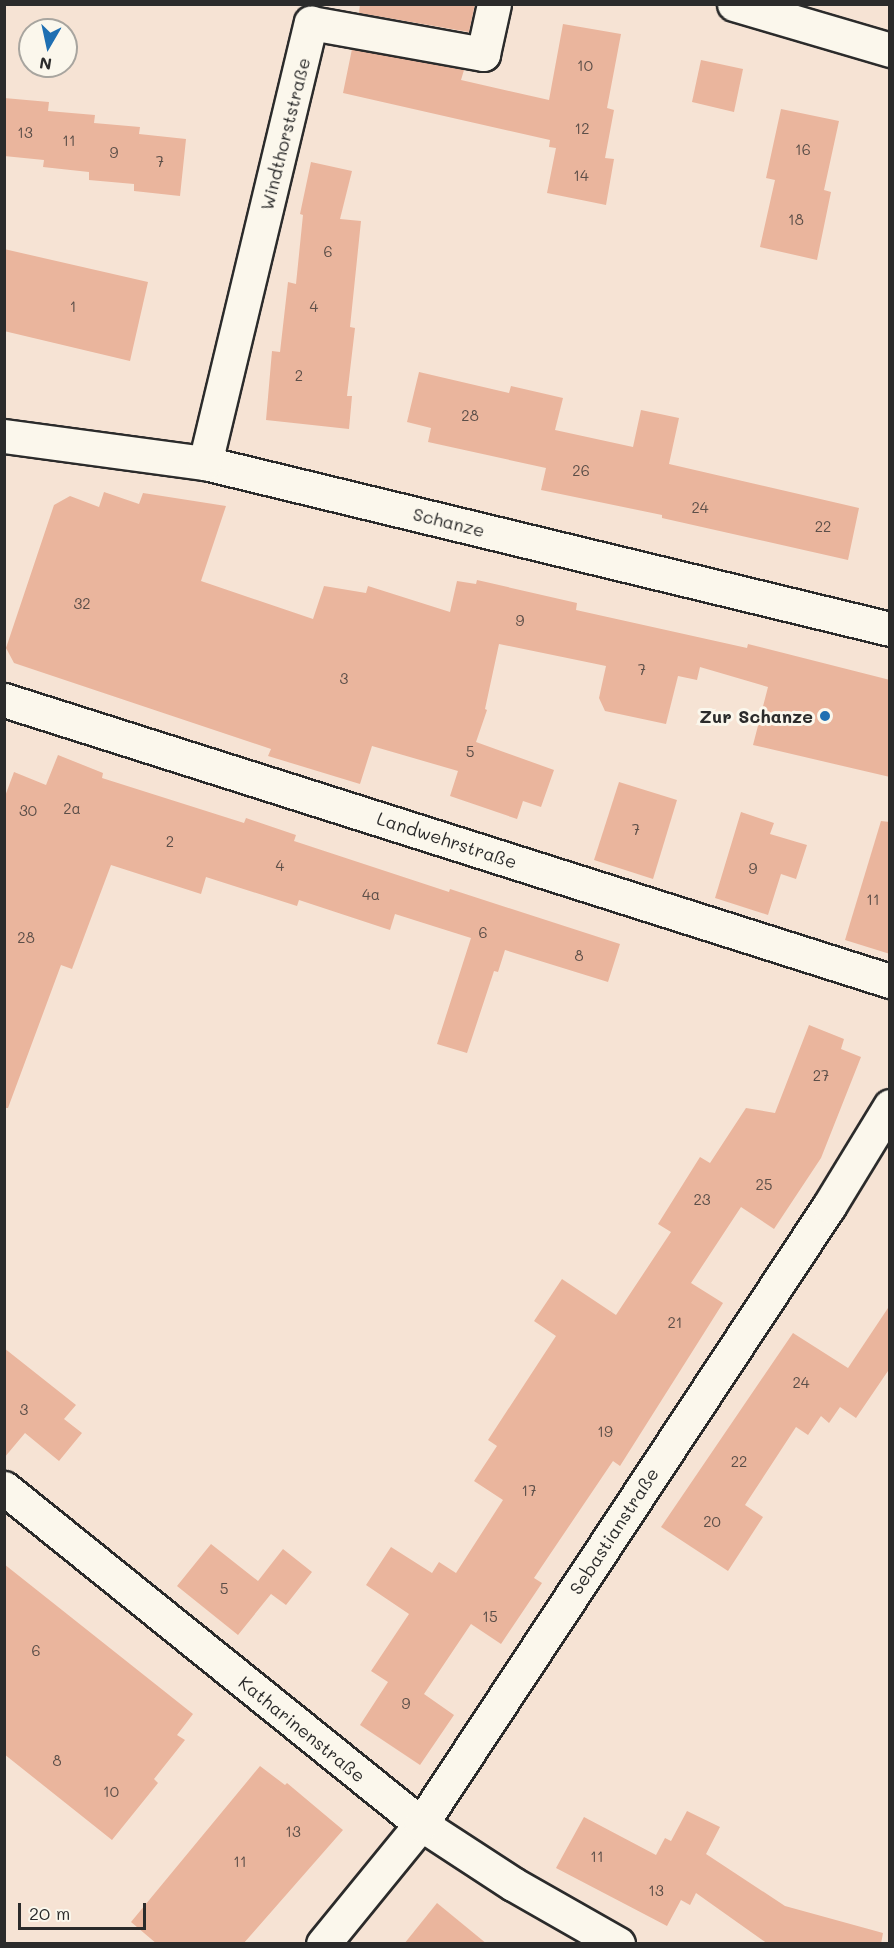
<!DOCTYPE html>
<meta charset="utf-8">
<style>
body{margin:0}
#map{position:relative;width:894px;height:1948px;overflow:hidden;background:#f6e3d4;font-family:Mali,sans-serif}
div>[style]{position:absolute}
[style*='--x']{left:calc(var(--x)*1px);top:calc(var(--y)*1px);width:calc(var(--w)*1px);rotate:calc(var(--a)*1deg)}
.building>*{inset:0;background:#eab59d}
.roads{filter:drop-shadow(2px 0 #2b2b2b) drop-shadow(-2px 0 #2b2b2b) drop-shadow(0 2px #2b2b2b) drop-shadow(0 -2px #2b2b2b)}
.minor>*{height:33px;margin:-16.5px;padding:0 16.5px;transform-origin:16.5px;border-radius:16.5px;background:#fbf7ec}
.dots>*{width:16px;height:16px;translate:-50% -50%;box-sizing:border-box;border:3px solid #fbf7ec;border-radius:50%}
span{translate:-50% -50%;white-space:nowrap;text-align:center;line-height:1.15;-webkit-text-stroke:6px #fbf7ec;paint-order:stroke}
.number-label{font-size:15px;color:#5b4e48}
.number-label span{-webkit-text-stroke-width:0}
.street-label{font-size:18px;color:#2b2b2b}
.poi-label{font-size:18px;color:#2b2b2b;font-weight:700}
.right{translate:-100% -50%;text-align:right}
.frame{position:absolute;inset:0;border:6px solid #2b2b2b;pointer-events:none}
.north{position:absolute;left:18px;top:18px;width:60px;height:60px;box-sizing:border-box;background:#fbf7ec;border:2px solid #a8a59f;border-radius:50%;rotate:189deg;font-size:16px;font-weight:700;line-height:24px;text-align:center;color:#2b2b2b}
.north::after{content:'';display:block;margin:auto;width:21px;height:27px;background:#1f6fb2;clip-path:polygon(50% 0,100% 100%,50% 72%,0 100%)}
.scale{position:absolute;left:18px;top:1903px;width:128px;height:27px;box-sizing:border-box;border:3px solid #2b2b2b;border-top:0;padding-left:8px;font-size:18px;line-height:21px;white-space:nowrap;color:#2b2b2b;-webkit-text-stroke:4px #fbf7ec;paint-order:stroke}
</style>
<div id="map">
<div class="building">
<i style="clip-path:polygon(360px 4px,475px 4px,469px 32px,359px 13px)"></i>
<i style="clip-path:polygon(563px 24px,621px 34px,607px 108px,614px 110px,605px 158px,614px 159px,606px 205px,547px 193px,556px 148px,549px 147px,550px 140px,343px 93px,352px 49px,464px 70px,461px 80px,549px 100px)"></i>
<i style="clip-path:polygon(701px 60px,743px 69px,734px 112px,692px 102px)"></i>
<i style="clip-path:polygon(4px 98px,49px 102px,48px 111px,95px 115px,94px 123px,140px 127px,139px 134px,186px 139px,180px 196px,134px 191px,134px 184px,89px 180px,89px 172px,43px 167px,44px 160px,4px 156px)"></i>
<i style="clip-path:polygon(781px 109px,839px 121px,824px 190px,831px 192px,817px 260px,760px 247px,775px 180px,766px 178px)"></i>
<i style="clip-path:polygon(311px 162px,352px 171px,340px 219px,361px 221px,350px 327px,355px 328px,347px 396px,352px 396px,349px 429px,266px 420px,272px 351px,280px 352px,288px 282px,296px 284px,303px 215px,300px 214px)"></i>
<i style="clip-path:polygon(4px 249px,148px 282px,130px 361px,4px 331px)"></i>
<i style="clip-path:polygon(419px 372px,509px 393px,511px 386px,563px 398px,555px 430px,633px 447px,641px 410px,679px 418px,669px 464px,859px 508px,848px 560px,662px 518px,662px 515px,541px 490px,546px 468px,428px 442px,431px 428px,407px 422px)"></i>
<i style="clip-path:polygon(104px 492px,139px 504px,143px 493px,226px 506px,201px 581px,313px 619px,324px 586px,366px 593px,368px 586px,450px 612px,457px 581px,476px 584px,477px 580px,577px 603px,576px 610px,747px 648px,748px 644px,890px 680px,890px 777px,753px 745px,768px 687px,700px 667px,697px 680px,678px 676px,666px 724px,605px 711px,599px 698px,606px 666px,499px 644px,485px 709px,487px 710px,476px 742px,554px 770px,541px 807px,523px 801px,517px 819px,450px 796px,458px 771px,372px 746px,360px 784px,268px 756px,271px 749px,14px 663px,6px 648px,54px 505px,70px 496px,99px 507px)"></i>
<i style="clip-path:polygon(58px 755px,103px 773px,102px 778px,244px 823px,246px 818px,296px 835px,294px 841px,449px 892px,450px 889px,620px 944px,608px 982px,505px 950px,498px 972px,494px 971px,467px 1053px,437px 1044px,471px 938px,395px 914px,390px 930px,299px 900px,297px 906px,206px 877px,201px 894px,111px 865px,72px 969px,61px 965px,8px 1108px,4px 1108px,4px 799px,14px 772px,46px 785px)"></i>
<i style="clip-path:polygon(619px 782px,677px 800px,653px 879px,594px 860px)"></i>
<i style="clip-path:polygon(741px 812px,774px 823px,770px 834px,807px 845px,796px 879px,781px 874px,768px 915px,715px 898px)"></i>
<i style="clip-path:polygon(881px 821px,890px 822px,890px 954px,845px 940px)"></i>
<i style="clip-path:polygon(809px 1025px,844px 1039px,841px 1049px,861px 1057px,821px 1158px,774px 1229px,741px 1207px,691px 1283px,723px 1303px,620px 1466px,613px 1461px,534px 1578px,542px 1583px,501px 1644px,471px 1624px,424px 1694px,454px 1715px,420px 1765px,360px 1725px,388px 1682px,371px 1671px,409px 1614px,366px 1585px,391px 1547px,432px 1573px,439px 1562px,456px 1573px,503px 1500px,474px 1481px,497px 1446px,488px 1440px,556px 1336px,534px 1321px,562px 1279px,616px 1315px,671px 1232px,658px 1224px,700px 1157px,710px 1163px,746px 1108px,775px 1113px)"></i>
<i style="clip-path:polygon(890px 1305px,890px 1368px,856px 1418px,840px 1407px,829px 1423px,821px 1416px,808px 1435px,796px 1427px,745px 1505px,763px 1517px,728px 1571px,661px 1527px,793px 1333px,848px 1368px)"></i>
<i style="clip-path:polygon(4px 1348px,76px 1405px,64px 1419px,82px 1433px,59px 1461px,25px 1433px,4px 1458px)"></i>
<i style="clip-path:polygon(211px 1544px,258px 1581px,283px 1549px,312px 1572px,286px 1605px,271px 1594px,238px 1635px,177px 1586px)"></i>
<i style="clip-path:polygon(4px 1564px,193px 1714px,177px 1735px,185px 1740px,154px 1779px,158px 1783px,112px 1840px,4px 1754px)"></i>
<i style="clip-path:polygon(260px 1766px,285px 1785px,287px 1783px,343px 1830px,243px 1944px,157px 1944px,131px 1922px)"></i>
<i style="clip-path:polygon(687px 1811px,720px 1827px,706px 1854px,785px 1906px,883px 1933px,881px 1944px,768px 1944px,696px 1893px,690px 1905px,681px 1900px,667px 1926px,556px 1868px,584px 1817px,656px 1855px,665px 1838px,671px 1841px)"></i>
<i style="clip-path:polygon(437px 1903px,487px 1944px,404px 1944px)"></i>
</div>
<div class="roads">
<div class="minor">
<i style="--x:734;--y:4;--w:163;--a:16.4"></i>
<i style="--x:4;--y:436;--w:203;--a:7.7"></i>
<i style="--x:205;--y:463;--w:705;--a:13.62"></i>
<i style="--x:205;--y:463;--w:453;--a:-76.5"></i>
<i style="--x:311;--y:23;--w:175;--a:10.2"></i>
<i style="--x:483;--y:54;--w:51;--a:-77.6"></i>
<i style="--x:4;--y:700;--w:929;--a:17.6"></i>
<i style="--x:4;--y:1488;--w:536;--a:38.86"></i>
<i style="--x:421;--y:1824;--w:110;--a:33.1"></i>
<i style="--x:513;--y:1884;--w:121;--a:29.7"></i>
<i style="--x:323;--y:1944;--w:155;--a:-50.8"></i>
<i style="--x:421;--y:1824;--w:741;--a:-56.57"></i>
<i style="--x:829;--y:1206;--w:117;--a:-58.6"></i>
</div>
</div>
<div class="dots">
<i style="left:825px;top:716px;background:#1f6fb2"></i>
</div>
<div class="number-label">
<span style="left:585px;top:66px">10</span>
<span style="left:582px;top:129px">12</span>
<span style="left:25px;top:133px">13</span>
<span style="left:69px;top:141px">11</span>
<span style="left:803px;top:150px">16</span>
<span style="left:114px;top:153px">9</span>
<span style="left:160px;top:162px">7</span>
<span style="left:581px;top:176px">14</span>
<span style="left:796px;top:220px">18</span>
<span style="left:328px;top:252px">6</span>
<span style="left:73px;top:307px">1</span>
<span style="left:314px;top:307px">4</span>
<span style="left:299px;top:376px">2</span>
<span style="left:470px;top:416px">28</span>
<span style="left:581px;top:471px">26</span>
<span style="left:700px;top:508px">24</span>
<span style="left:823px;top:527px">22</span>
<span style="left:82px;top:604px">32</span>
<span style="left:520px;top:621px">9</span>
<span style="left:642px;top:670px">7</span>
<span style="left:344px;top:679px">3</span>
<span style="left:470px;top:752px">5</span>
<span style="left:72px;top:809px">2a</span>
<span style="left:28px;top:811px">30</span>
<span style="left:636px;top:830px">7</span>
<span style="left:170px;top:842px">2</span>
<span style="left:280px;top:866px">4</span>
<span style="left:753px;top:869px">9</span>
<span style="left:371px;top:895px">4a</span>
<span style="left:873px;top:900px">11</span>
<span style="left:483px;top:933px">6</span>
<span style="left:26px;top:938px">28</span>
<span style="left:579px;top:956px">8</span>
<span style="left:821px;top:1076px">27</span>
<span style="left:764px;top:1185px">25</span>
<span style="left:702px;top:1200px">23</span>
<span style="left:675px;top:1323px">21</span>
<span style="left:801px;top:1383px">24</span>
<span style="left:24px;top:1410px">3</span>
<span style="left:605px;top:1432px">19</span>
<span style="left:739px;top:1462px">22</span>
<span style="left:529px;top:1491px">17</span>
<span style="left:712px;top:1522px">20</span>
<span style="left:224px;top:1589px">5</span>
<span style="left:490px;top:1617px">15</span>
<span style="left:36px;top:1651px">6</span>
<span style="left:406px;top:1704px">9</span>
<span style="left:57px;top:1761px">8</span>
<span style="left:111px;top:1792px">10</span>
<span style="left:293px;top:1832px">13</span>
<span style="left:597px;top:1857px">11</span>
<span style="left:240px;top:1862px">11</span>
<span style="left:656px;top:1891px">13</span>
</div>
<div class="street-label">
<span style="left:285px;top:134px;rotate:-76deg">Windthorststraße</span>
<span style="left:449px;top:522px;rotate:14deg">Schanze</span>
<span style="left:447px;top:840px;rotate:18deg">Landwehrstraße</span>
<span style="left:614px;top:1531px;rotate:-57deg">Sebastianstraße</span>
<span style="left:302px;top:1729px;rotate:39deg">Katharinenstraße</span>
</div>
<div class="poi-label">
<span class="right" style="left:813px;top:716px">Zur Schanze</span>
</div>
<div class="frame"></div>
<div class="north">N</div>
<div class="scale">20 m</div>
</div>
